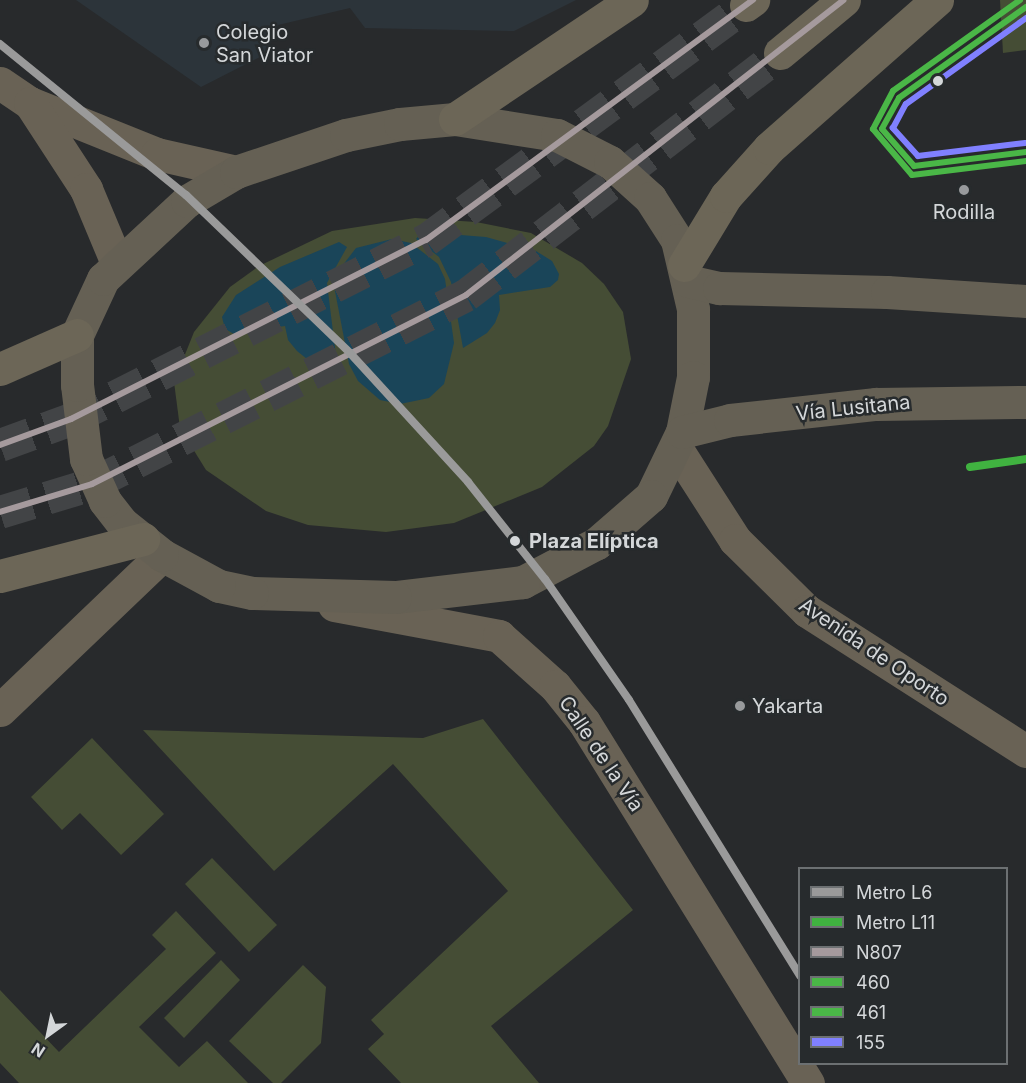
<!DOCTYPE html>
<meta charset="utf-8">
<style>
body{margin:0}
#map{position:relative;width:1026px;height:1083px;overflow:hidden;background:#282a2c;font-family:Inter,sans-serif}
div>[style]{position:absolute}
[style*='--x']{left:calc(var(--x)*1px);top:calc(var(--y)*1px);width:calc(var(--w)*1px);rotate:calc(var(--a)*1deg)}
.built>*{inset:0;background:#2c343a}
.green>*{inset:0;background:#454d35}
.water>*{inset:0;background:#1a4559}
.motorway-tunnel>*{height:33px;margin-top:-16.5px;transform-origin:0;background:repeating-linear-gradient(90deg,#424446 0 33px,transparent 0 49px)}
.secondary>*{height:33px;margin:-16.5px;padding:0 16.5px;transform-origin:16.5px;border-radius:16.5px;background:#696255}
.primary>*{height:33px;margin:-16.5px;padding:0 16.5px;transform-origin:16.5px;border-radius:16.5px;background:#656054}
.motorway>*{height:33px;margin:-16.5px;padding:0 16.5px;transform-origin:16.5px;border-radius:16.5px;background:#6c6657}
.bus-1>*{height:6px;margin:-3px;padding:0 3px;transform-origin:3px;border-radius:3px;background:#a59a9d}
.bus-2>*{height:6px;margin:-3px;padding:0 3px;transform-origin:3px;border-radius:3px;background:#4ab747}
.bus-3>*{height:6px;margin:-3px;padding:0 3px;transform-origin:3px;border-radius:3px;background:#4ab747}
.bus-4>*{height:6px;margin:-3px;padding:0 3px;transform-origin:3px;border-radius:3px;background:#8080ff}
.metro-1>*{height:8px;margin:-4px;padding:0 4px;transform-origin:4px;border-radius:4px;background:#9a9a9a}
.metro-2>*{height:8px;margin:-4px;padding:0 4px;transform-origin:4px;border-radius:4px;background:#40b240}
.dots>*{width:16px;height:16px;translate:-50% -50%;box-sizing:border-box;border:3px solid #272b2d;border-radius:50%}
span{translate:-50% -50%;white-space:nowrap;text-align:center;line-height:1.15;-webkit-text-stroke:5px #272b2d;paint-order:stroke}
.poi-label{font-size:20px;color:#d4d7d9}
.left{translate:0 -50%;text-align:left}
.street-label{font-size:20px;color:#d4d7d9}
.stop-label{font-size:20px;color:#d4d7d9;font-weight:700}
.legend{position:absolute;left:798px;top:867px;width:210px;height:198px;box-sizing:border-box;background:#272b2d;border:2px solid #6c7072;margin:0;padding:8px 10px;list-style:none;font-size:18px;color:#d4d7d9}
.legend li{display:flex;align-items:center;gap:12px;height:30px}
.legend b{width:30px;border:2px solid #6c7072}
.north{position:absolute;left:18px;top:1005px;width:60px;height:60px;-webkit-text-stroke:4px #272b2d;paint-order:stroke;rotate:213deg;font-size:16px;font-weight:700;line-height:24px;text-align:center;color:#d4d7d9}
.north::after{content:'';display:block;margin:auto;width:21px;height:27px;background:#d4d7d9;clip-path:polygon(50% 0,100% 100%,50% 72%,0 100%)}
</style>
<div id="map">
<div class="built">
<i style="clip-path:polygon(76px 0,576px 0,514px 31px,365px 28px,350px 8px,278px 25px,266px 54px,201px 87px)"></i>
</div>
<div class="green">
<i style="clip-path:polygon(1000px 0,1026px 0,1026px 50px,1003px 53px)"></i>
<i style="clip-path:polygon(415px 218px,476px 222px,531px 233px,582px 263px,604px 284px,623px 312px,631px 359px,608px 426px,594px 446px,542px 487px,454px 523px,386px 532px,308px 525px,266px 511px,206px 470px,180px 428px,174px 382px,194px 332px,230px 287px,259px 266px,332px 231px)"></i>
<i style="clip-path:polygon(483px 719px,633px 910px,491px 1026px,539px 1083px,401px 1083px,368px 1049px,384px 1034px,371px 1020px,508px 891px,393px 764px,274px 871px,143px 730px,423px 738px)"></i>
<i style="clip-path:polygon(92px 738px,164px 814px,121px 855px,80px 813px,62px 830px,31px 797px)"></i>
<i style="clip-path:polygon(212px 858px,277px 925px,249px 952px,185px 884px)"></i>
<i style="clip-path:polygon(176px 911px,216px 953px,139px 1027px,179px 1067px,207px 1041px,248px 1083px,19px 1083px,0 1063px,0 990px,59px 1052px,166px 949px,152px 935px)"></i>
<i style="clip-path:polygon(221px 960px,240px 980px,184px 1038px,164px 1018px)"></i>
<i style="clip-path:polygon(303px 965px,326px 987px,321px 1043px,281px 1083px,273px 1083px,229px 1041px)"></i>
</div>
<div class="water">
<i style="clip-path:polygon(422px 232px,486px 237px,536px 251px,552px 261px,559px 274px,558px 280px,550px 287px,499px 295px,500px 310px,495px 323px,487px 333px,463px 348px,451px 282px,439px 257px,416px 239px)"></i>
<i style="clip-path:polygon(392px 239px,411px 243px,438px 264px,445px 279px,454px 343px,444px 384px,429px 398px,400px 404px,380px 400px,358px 381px,349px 364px,334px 286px,336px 274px,356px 248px)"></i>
<i style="clip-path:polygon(339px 242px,347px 247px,327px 283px,337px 364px,307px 359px,297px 351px,288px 340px,285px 326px,234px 334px,225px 329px,222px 317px,236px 295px,280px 267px)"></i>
</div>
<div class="motorway-tunnel">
<i style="--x:0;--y:445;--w:76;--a:-20.1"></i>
<i style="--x:71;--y:419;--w:398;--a:-26.8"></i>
<i style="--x:426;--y:240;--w:397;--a:-36.3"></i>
<i style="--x:0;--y:512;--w:96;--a:-16.9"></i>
<i style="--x:92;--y:484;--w:419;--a:-26.8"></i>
<i style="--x:466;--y:295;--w:396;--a:-37.6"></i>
</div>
<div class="secondary">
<i style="--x:0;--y:83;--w:36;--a:34"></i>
<i style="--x:30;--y:103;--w:137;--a:21.9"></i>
<i style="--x:157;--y:154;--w:81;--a:12.8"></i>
<i style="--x:30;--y:103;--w:103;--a:56.9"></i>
<i style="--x:86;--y:189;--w:80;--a:67.3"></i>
<i style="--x:676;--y:448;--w:109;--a:57.3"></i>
<i style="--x:735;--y:540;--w:101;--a:44.6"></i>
<i style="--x:807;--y:611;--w:260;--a:32.6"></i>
<i style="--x:334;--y:605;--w:168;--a:10.6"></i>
<i style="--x:499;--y:636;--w:75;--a:41.8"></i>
<i style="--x:555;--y:686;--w:46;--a:51.1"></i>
<i style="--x:584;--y:722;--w:425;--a:58.2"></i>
<i style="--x:0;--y:710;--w:224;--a:-43.7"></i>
</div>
<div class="primary">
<i style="--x:455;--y:119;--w:103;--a:8.9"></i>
<i style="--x:557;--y:135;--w:59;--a:27"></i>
<i style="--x:610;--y:162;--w:54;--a:42"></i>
<i style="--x:650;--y:198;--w:50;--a:57.3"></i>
<i style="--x:677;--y:240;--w:71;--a:76.9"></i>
<i style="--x:693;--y:309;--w:68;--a:90"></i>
<i style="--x:693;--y:377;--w:56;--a:101.3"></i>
<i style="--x:682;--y:432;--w:71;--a:115.8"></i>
<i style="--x:651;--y:496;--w:72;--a:139"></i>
<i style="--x:597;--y:543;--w:84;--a:152.2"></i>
<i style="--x:523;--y:582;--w:129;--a:173.3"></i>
<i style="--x:395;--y:597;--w:143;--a:-178.4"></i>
<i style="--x:252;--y:593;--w:34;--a:-168"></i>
<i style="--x:219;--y:586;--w:65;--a:-151.5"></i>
<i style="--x:162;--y:555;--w:51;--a:-141.3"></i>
<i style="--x:122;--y:523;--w:28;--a:-128"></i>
<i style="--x:105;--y:501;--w:46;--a:-114.3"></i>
<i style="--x:86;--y:459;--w:75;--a:-96.9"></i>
<i style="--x:77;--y:385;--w:50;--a:-90"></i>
<i style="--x:77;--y:335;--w:62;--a:-65.1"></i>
<i style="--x:103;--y:279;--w:115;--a:-42.9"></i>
<i style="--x:187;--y:201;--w:57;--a:-30.6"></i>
<i style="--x:236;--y:172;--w:116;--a:-18.6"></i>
<i style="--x:346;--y:135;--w:55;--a:-11.5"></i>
<i style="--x:400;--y:124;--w:55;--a:-5.2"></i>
<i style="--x:688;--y:281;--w:32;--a:13"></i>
<i style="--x:719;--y:288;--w:168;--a:1.4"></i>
<i style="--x:887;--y:292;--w:139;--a:3.7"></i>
<i style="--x:682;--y:432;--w:49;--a:-14"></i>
<i style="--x:730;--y:420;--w:147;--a:-6.3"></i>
<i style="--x:876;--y:404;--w:150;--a:-0.8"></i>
</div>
<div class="motorway">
<i style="--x:746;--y:5;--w:9;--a:-36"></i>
<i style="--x:780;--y:53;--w:83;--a:-39.6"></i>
<i style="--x:455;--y:119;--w:213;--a:-33.9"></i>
<i style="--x:684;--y:265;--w:81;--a:-58.7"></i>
<i style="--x:726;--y:196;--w:64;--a:-48.1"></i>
<i style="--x:769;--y:148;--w:224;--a:-41.4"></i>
<i style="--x:0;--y:369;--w:84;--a:-23.8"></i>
<i style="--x:0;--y:576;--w:148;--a:-14.5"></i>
</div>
<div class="bus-1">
<i style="--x:0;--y:445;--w:76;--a:-20.1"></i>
<i style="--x:71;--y:419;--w:398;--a:-26.8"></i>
<i style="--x:426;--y:240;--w:406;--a:-36.3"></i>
<i style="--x:0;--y:512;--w:96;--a:-16.9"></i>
<i style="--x:92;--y:484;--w:419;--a:-26.8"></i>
<i style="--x:466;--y:295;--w:479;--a:-38"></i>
</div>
<div class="bus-2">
<i style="--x:1026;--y:7;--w:156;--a:144.4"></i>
<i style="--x:899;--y:98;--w:35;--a:119"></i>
<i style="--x:882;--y:129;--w:49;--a:49.1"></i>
<i style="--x:914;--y:166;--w:113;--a:-7.1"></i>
</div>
<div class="bus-3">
<i style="--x:1020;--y:0;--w:156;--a:144.4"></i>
<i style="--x:893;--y:91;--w:43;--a:117.8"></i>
<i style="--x:873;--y:129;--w:60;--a:49.7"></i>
<i style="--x:912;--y:175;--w:115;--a:-7"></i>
</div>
<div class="bus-4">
<i style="--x:1025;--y:143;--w:108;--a:173.1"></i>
<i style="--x:918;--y:156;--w:38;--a:-132"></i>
<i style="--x:893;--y:128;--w:27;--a:-62"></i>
<i style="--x:906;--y:104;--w:148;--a:-35.6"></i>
</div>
<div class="metro-1">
<i style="--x:0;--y:44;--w:240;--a:39.1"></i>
<i style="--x:186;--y:195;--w:228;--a:43.9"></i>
<i style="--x:350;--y:353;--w:175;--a:47.5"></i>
<i style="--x:468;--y:482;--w:124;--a:51.6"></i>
<i style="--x:545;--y:579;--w:147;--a:55.2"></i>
<i style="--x:629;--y:700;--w:325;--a:58.2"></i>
</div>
<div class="metro-2">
<i style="--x:970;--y:467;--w:57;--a:-8.1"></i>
</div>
<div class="dots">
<i style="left:204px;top:43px;background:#989a9c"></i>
<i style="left:938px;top:81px;background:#d4d7d9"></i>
<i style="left:964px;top:190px;background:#989a9c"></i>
<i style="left:515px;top:541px;background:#d4d7d9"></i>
<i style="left:740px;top:706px;background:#989a9c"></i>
</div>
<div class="poi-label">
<span class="left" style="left:216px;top:44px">Colegio<br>San Viator</span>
<span style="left:964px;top:212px">Rodilla</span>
<span class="left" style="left:752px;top:706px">Yakarta</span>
</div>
<div class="street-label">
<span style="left:853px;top:408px;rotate:-6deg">Vía Lusitana</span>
<span style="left:874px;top:652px;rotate:34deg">Avenida de Oporto</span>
<span style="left:601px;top:754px;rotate:56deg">Calle de la Vía</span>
</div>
<div class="stop-label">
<span class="left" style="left:529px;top:541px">Plaza Elíptica</span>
</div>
<ul class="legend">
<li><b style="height:8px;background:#9a9a9a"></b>Metro L6</li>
<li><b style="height:8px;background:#40b240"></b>Metro L11</li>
<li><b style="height:8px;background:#a59a9d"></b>N807</li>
<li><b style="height:8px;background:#4ab747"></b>460</li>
<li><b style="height:8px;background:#4ab747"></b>461</li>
<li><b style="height:8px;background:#8080ff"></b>155</li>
</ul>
<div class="north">N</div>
</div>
